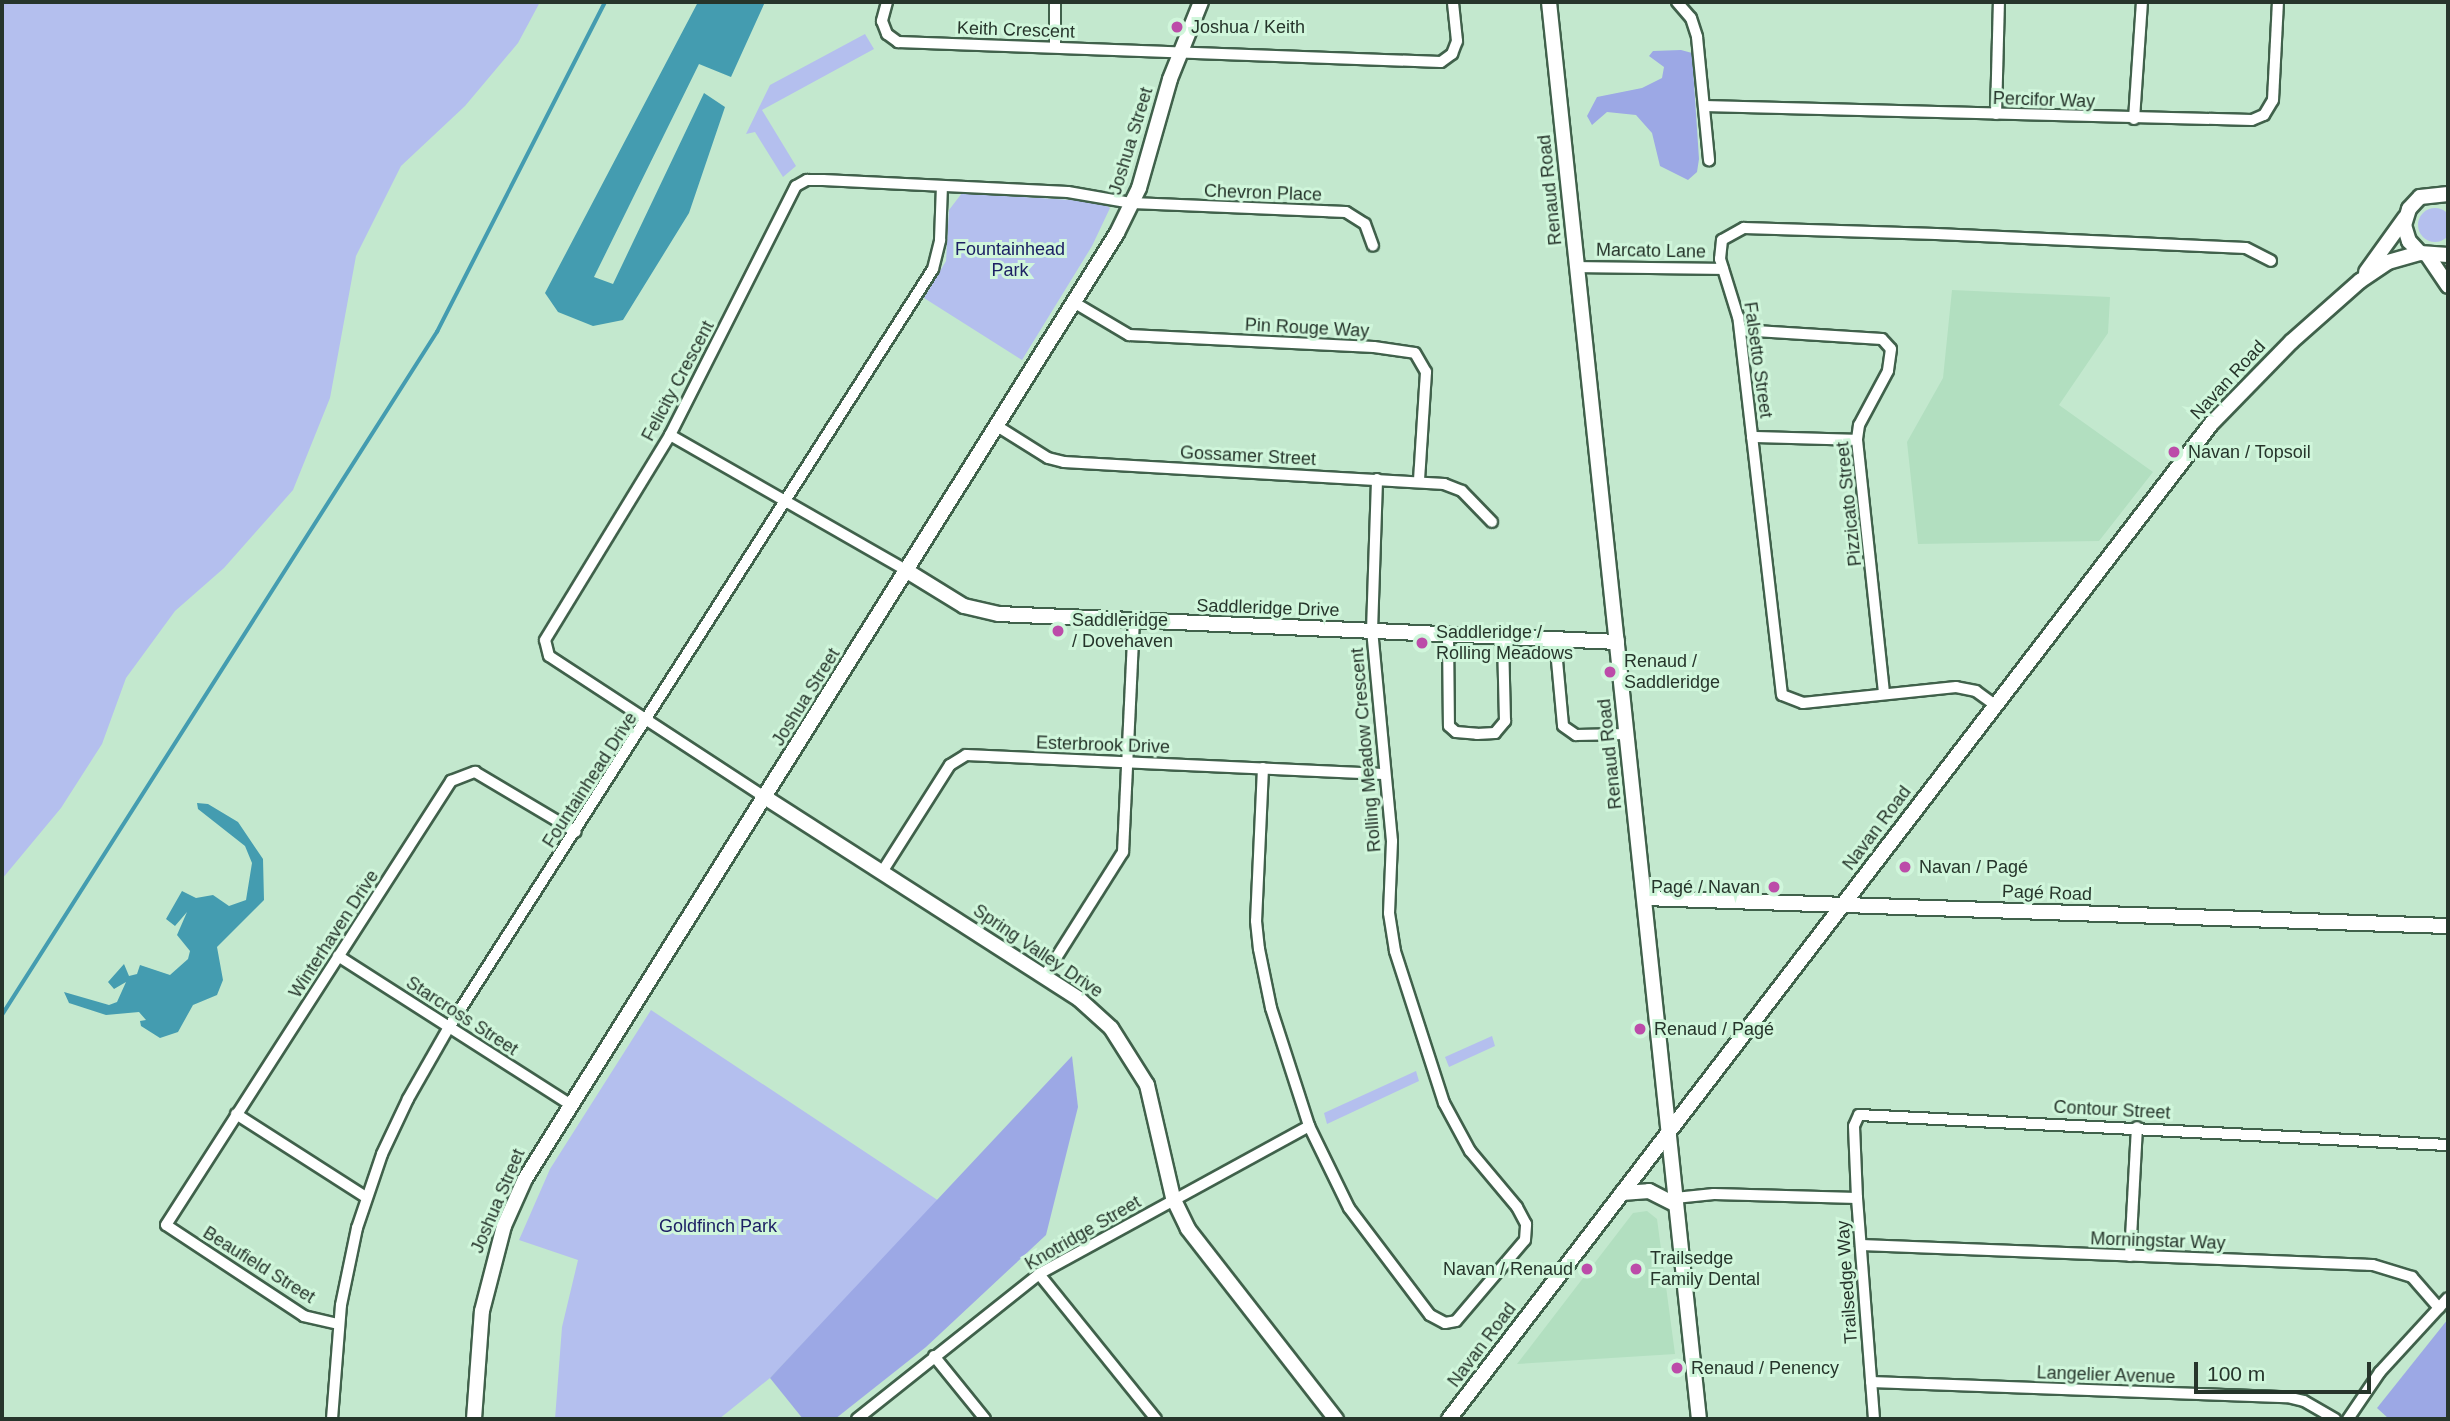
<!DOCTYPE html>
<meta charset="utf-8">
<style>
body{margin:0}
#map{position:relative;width:2450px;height:1421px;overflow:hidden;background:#c3e8ce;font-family:Helvetica,sans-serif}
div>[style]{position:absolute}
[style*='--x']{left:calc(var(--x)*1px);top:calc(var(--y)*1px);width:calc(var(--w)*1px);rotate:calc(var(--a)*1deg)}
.built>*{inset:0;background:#b2dfc0}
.green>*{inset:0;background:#b4bfee}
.round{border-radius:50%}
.forest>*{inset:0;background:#9ca8e5}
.water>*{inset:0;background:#449cb0}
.stream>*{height:3.5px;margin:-1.75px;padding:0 1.75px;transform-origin:1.75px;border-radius:1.75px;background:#449cb0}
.roads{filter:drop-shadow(2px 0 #40614b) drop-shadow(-2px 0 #40614b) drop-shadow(0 2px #40614b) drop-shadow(0 -2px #40614b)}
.street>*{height:10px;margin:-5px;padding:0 5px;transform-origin:5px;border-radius:5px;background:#fff}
.secondary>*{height:14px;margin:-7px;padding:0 7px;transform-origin:7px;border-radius:7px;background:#fff}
.dots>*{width:19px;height:19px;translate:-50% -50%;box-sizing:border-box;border:4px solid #d0f6db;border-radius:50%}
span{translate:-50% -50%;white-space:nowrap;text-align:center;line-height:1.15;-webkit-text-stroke:6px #d0f6db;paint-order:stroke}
.poi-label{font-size:18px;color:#26352b}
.left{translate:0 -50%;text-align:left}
.right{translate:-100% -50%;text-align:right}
.street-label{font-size:18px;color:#26352b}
.park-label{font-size:18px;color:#1d2064}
.frame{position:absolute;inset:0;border:4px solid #26352b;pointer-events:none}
.scale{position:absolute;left:2194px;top:1362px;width:177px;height:32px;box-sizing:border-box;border:4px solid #26352b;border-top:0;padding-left:9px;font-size:21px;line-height:24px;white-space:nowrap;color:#26352b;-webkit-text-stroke:5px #d0f6db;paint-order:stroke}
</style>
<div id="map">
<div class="built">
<i style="clip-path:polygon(1952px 290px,2110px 297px,2108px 333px,2059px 405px,2153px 472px,2099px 541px,1918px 544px,1907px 442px,1943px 378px)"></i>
<i style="clip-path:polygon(1647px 1211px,1657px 1219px,1675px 1354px,1517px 1364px,1633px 1213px)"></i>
</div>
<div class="green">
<i style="clip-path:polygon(2px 2px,540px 2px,518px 43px,465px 106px,401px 166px,356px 256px,330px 398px,293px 490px,224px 568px,175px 611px,126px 678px,102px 744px,61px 808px,2px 879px)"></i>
<i style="clip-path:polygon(865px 34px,874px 49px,762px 110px,796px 166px,783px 177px,755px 132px,746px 134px,770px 85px)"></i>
<i style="clip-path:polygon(962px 193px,1101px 202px,1110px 208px,1092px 246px,1022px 360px,924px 298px,946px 261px,949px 210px)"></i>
<i class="round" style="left:2418px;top:208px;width:34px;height:34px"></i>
<i style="clip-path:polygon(651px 1010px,939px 1201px,770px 1378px,719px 1419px,555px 1419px,562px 1327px,578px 1260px,519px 1240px,550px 1169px)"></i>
<i style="clip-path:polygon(1492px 1036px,1495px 1046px,1449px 1067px,1445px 1057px)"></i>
<i style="clip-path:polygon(1416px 1071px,1419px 1081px,1327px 1124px,1324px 1113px)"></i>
</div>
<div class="forest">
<i style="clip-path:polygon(1681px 50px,1692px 53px,1699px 159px,1697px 172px,1688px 180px,1660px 166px,1652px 133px,1636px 115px,1607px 112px,1592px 125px,1587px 116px,1597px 97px,1642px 88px,1662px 78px,1664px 67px,1649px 56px,1653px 51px)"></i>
<i style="clip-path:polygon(1072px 1056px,1078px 1107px,1046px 1235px,926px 1347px,835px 1419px,803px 1419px,770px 1378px)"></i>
<i style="clip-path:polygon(2448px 1319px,2448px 1419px,2389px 1419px,2377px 1408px)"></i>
</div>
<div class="water">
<i style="clip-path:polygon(698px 2px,765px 2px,731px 77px,699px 64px,594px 277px,613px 284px,704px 93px,725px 107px,689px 213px,623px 320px,593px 326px,558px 312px,545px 293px)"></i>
<i style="clip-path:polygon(197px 803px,208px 804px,238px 822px,263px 859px,264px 900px,217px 947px,223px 980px,217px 995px,193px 1005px,178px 1032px,160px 1038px,141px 1026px,140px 1021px,146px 1020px,139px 1012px,106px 1015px,69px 1003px,64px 992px,109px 1005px,117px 1002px,126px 982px,114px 989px,108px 982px,124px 964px,129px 976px,137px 974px,140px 965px,170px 975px,188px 959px,190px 951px,177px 935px,187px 912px,175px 926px,166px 919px,182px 891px,196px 898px,213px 895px,229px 906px,246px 900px,252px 863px,245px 846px,198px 809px)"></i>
</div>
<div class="stream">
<i style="--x:2;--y:1015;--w:810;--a:-57.51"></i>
<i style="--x:437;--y:332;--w:370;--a:-63"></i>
</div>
<div class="roads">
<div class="street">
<i style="--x:887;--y:2;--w:20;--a:105"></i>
<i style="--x:882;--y:21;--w:14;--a:69"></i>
<i style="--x:887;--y:34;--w:14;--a:36"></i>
<i style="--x:898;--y:42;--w:543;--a:2.11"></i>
<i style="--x:1441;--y:62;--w:14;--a:-36"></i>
<i style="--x:1452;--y:54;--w:14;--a:-69"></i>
<i style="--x:1457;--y:41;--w:39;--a:-96"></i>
<i style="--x:1677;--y:2;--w:21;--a:49"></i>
<i style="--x:1691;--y:18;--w:20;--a:72"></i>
<i style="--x:1697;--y:37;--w:124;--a:84.4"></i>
<i style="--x:1055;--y:47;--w:45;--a:-90"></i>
<i style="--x:1704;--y:106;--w:548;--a:1.46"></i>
<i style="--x:2252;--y:120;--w:13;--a:-23"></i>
<i style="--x:2264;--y:115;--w:17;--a:-59"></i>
<i style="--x:2273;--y:100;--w:98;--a:-87.1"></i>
<i style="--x:1996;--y:114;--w:112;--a:-88.5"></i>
<i style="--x:2134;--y:119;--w:117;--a:-86.1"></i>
<i style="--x:1577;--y:267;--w:146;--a:0.8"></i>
<i style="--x:1075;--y:303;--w:63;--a:30.7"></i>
<i style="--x:1129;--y:335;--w:245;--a:2.8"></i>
<i style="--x:1374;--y:347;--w:41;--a:8.3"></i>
<i style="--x:1415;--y:353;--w:22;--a:60"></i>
<i style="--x:1426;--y:372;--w:108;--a:93.7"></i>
<i style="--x:1740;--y:330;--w:142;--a:3.6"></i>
<i style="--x:1882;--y:339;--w:13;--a:48"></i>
<i style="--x:1891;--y:349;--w:22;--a:98"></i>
<i style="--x:1888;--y:371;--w:61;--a:118.2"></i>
<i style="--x:1859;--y:425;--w:15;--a:98"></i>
<i style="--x:1857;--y:440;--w:255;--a:83.9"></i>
<i style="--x:997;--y:426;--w:60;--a:32.1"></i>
<i style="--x:1048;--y:458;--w:16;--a:14"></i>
<i style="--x:1064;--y:462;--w:381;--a:3.3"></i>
<i style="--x:1444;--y:484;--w:19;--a:21"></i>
<i style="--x:1462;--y:491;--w:43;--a:45.9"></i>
<i style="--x:670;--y:435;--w:273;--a:29.8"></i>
<i style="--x:1752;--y:437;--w:105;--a:1.6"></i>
<i style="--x:1448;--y:635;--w:91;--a:89.4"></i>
<i style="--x:1449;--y:726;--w:9;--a:41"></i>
<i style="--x:1456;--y:732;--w:21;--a:5"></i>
<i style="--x:1477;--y:734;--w:18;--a:-3"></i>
<i style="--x:1495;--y:733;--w:16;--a:-50"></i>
<i style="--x:1505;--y:721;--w:84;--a:-91.4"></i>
<i style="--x:1555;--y:639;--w:87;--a:84.7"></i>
<i style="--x:1563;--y:726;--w:16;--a:35"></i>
<i style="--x:1576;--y:735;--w:51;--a:-1.1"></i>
<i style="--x:1995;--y:705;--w:24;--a:-144"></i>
<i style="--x:1976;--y:691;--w:20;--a:-169"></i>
<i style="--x:1956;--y:687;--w:154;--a:174"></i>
<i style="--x:1803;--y:703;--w:22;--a:-159"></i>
<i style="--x:1782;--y:695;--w:381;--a:-96.6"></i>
<i style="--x:1738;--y:317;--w:61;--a:-107.2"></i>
<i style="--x:1720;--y:259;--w:19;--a:-84"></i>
<i style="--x:1722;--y:240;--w:25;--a:-29"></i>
<i style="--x:1744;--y:228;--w:192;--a:1.8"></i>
<i style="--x:1936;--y:234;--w:310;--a:2.6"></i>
<i style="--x:2246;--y:248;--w:28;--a:27"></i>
<i style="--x:1263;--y:768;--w:153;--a:92.6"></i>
<i style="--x:1256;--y:921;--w:28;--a:84"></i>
<i style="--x:1259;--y:949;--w:60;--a:78.5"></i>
<i style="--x:1271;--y:1008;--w:124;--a:72.1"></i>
<i style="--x:1309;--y:1126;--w:91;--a:64"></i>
<i style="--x:1349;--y:1208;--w:134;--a:52.9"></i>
<i style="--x:1430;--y:1315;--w:17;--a:28"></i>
<i style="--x:1445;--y:1323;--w:11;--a:-10"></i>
<i style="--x:1456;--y:1321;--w:106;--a:-49.6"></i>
<i style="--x:1525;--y:1240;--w:16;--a:-86"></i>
<i style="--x:1526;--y:1224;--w:19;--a:-118"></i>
<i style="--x:1517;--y:1207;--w:73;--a:-130"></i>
<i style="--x:1470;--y:1151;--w:55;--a:-118.4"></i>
<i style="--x:1444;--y:1103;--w:160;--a:-107.9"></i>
<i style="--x:1395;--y:951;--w:38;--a:-99"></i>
<i style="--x:1389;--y:913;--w:72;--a:-87.6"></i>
<i style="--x:1392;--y:841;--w:211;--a:-95.4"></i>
<i style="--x:1372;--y:631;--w:152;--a:-88.1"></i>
<i style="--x:766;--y:798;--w:259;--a:-146.8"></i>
<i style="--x:549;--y:656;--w:16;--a:-104"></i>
<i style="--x:545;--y:640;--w:240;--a:-58.6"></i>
<i style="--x:670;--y:435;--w:279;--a:-63.2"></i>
<i style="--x:796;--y:186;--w:13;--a:-29"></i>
<i style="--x:807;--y:180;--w:16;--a:0"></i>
<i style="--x:823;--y:180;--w:245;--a:2.8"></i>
<i style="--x:1068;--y:192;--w:65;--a:9.8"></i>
<i style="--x:1132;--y:203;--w:214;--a:2.4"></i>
<i style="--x:1346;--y:212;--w:22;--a:32"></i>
<i style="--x:1365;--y:224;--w:23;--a:70"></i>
<i style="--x:882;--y:872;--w:127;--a:-57.6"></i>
<i style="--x:950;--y:765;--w:19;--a:-32"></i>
<i style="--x:966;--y:755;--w:418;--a:2.6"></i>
<i style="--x:338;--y:956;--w:273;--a:32.6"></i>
<i style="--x:1044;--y:977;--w:148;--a:-57.7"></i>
<i style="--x:1123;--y:852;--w:230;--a:-87.3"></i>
<i style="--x:236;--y:1114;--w:154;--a:32.6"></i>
<i style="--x:1675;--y:1198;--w:39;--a:-6"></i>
<i style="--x:1714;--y:1194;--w:143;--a:1.6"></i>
<i style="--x:1861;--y:1245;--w:512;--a:2.24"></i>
<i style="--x:2373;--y:1265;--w:41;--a:17.1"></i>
<i style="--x:2412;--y:1277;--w:41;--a:48.9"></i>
<i style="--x:2130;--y:1256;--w:129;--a:-86.9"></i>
<i style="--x:1039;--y:1274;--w:186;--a:51.1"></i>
<i style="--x:338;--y:1324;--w:35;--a:-167"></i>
<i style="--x:304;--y:1316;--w:165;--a:-146.6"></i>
<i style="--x:166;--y:1225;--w:528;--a:-57.3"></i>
<i style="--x:451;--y:781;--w:26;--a:-21"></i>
<i style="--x:475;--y:772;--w:117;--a:30.7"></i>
<i style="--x:934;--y:1356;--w:81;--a:51"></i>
<i style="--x:1871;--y:1382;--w:416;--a:2.1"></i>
<i style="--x:2287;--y:1397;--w:17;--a:13"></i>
<i style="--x:2304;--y:1401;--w:36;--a:30"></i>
<i style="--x:332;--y:1419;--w:114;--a:-85.5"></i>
<i style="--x:341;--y:1305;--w:79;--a:-78.3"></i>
<i style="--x:357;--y:1228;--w:78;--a:-71.3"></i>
<i style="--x:382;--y:1154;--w:61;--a:-64.7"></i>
<i style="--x:408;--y:1099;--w:83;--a:-60.3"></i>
<i style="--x:449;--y:1027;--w:899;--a:-57.44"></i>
<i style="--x:933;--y:269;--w:30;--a:-76"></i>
<i style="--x:940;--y:240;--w:54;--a:-87.9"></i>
<i style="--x:857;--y:1419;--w:233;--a:-38.5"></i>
<i style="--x:1039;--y:1274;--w:308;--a:-28.7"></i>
<i style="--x:1874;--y:1419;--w:222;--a:-94.4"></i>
<i style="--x:1857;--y:1198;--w:72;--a:-92.4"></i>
<i style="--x:1854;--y:1126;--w:12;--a:-66"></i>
<i style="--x:1859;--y:1115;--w:590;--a:2.92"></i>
<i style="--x:2348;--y:1419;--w:57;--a:-55.8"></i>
<i style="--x:2380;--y:1372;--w:100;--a:-47.4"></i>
</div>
<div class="secondary">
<i style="--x:1549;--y:2;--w:1425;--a:83.96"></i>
<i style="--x:2448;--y:194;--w:28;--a:174"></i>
<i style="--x:2420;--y:197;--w:16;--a:133"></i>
<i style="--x:2409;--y:209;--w:17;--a:107"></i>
<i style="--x:2404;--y:225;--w:17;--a:73"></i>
<i style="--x:2409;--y:241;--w:16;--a:47"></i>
<i style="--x:2420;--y:253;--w:28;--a:4"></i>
<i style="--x:2428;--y:256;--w:36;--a:56"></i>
<i style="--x:2366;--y:272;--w:67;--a:-54.2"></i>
<i style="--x:907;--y:571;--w:67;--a:31.6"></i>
<i style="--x:964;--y:606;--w:36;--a:13"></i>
<i style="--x:999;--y:614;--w:619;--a:2.59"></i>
<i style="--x:766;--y:798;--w:372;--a:32.7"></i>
<i style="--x:1079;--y:999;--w:43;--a:42.2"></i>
<i style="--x:1111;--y:1028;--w:67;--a:57.7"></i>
<i style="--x:1147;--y:1085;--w:116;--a:77"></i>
<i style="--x:1173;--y:1198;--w:34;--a:64"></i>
<i style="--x:1188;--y:1229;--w:241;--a:52.1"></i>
<i style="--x:1645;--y:898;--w:803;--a:2"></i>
<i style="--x:1622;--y:1193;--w:27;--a:-4"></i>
<i style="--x:1649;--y:1191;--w:30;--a:27"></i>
<i style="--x:474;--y:1419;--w:108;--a:-85.8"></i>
<i style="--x:482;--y:1311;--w:88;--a:-75.5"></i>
<i style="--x:504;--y:1226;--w:51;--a:-65.9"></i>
<i style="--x:525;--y:1179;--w:1116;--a:-57.96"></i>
<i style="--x:1117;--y:233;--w:50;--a:-63.9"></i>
<i style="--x:1139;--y:188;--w:113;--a:-74.1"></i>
<i style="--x:1170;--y:79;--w:83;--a:-68.1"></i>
<i style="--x:1449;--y:1419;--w:1255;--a:-52.55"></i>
<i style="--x:2212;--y:423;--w:113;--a:-45.7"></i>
<i style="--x:2291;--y:342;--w:92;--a:-41.5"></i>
<i style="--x:2360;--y:281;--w:34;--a:-34"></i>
<i style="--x:2388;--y:262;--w:33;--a:-16"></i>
</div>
</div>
<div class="dots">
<i style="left:1177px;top:27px;background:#bc4ca9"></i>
<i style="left:2174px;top:452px;background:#bc4ca9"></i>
<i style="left:1058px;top:631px;background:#bc4ca9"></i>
<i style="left:1422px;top:643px;background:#bc4ca9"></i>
<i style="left:1610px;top:672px;background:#bc4ca9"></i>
<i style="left:1905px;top:867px;background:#bc4ca9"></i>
<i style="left:1774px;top:887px;background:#bc4ca9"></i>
<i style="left:1640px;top:1029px;background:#bc4ca9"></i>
<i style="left:1587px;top:1269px;background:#bc4ca9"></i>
<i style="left:1636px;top:1269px;background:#bc4ca9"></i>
<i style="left:1677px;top:1368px;background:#bc4ca9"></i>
</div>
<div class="poi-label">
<span class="left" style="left:1191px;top:27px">Joshua / Keith</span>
<span class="left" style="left:2188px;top:452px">Navan / Topsoil</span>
<span class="left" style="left:1072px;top:631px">Saddleridge<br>/ Dovehaven</span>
<span class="left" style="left:1436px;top:643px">Saddleridge /<br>Rolling Meadows</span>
<span class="left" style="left:1624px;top:672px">Renaud /<br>Saddleridge</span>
<span class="left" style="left:1919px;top:867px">Navan / Pagé</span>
<span class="right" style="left:1760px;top:887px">Pagé / Navan</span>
<span class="left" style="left:1654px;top:1029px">Renaud / Pagé</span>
<span class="left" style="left:1650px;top:1269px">Trailsedge<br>Family Dental</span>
<span class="right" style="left:1573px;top:1269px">Navan / Renaud</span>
<span class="left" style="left:1691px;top:1368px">Renaud / Penency</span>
</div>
<div class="street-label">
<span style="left:1016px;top:30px;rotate:2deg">Keith Crescent</span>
<span style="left:2044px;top:100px;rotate:2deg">Percifor Way</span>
<span style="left:1131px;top:141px;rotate:-73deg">Joshua Street</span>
<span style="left:1550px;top:190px;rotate:-96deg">Renaud Road</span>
<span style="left:1263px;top:193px;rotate:2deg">Chevron Place</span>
<span style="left:1651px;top:251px;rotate:1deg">Marcato Lane</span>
<span style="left:1307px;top:328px;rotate:3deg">Pin Rouge Way</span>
<span style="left:1758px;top:360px;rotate:82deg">Falsetto Street</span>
<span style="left:2228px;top:380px;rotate:-47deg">Navan Road</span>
<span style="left:678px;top:381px;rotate:-62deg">Felicity Crescent</span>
<span style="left:1248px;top:456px;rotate:3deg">Gossamer Street</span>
<span style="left:1849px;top:504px;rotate:-96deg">Pizzicato Street</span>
<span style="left:1268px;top:608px;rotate:2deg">Saddleridge Drive</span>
<span style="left:806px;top:697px;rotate:-58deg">Joshua Street</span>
<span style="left:1103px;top:745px;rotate:2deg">Esterbrook Drive</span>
<span style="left:1366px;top:750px;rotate:-95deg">Rolling Meadow Crescent</span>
<span style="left:1610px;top:754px;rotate:-96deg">Renaud Road</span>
<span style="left:590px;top:780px;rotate:-57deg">Fountainhead Drive</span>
<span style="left:1877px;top:828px;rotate:-53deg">Navan Road</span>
<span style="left:2047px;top:893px;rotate:2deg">Pagé Road</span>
<span style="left:334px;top:934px;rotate:-57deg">Winterhaven Drive</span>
<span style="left:1038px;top:951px;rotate:34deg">Spring Valley Drive</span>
<span style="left:462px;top:1016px;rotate:33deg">Starcross Street</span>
<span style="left:2112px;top:1110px;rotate:3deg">Contour Street</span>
<span style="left:498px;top:1201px;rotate:-67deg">Joshua Street</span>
<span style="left:1083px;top:1233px;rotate:-30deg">Knotridge Street</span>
<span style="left:2158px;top:1241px;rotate:2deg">Morningstar Way</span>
<span style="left:259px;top:1265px;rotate:32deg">Beaufield Street</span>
<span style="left:1847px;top:1282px;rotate:-94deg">Trailsedge Way</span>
<span style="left:1482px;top:1345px;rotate:-53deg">Navan Road</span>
<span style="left:2106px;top:1375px;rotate:2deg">Langelier Avenue</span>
</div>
<div class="park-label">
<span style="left:1010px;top:260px">Fountainhead<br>Park</span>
<span style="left:718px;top:1226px">Goldfinch Park</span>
</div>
<div class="frame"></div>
<div class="scale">100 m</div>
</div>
